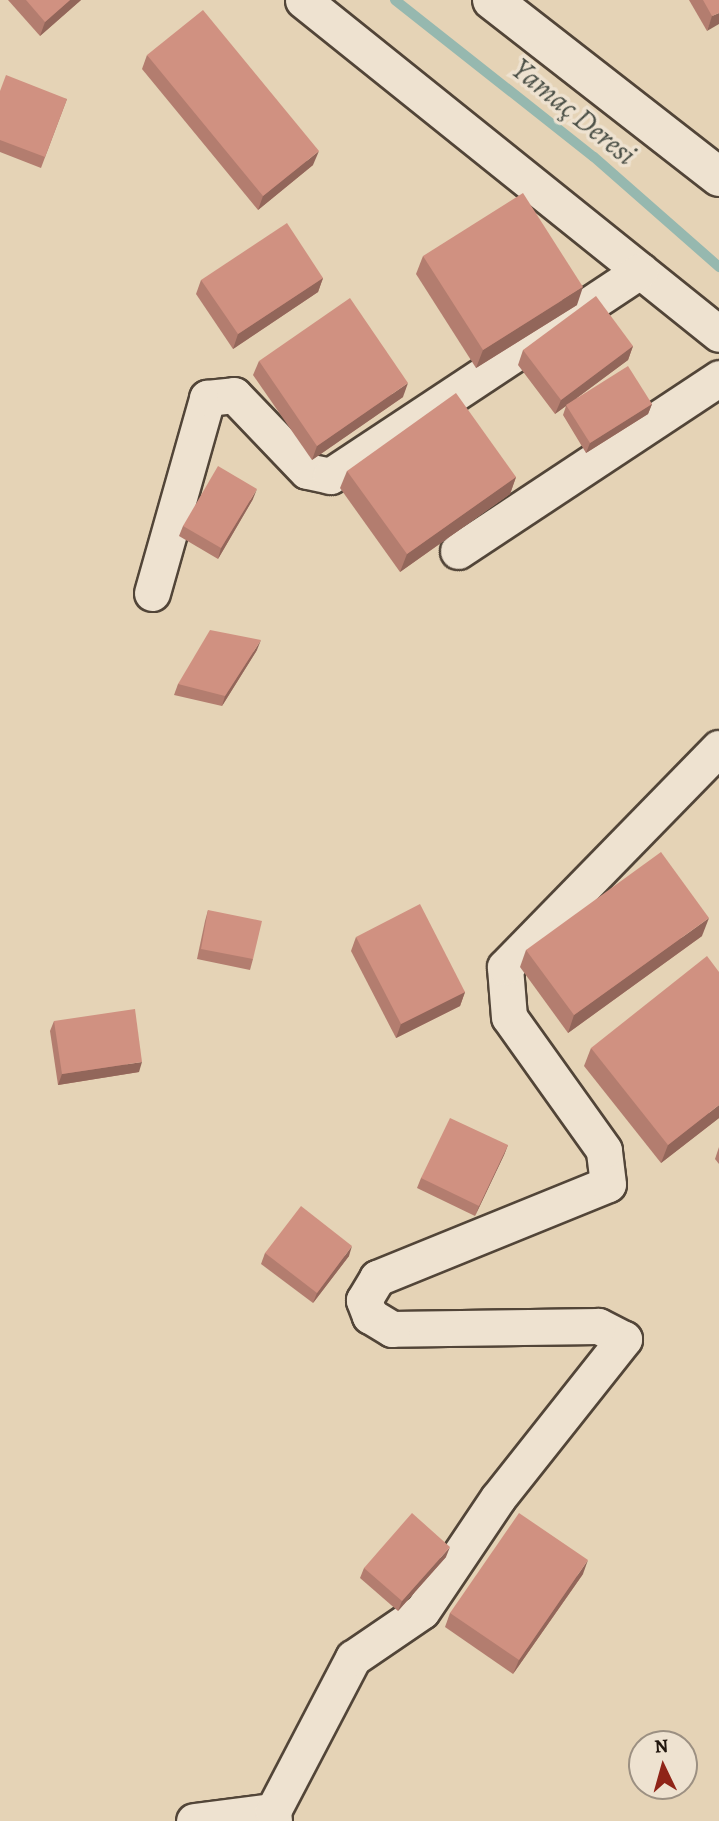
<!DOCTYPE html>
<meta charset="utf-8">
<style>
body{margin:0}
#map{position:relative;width:719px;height:1821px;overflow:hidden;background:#e5d3b6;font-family:Alegreya,serif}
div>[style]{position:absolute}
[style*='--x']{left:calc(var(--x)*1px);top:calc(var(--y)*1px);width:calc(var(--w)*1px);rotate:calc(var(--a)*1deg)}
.stream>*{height:10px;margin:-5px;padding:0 5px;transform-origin:5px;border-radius:5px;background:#96b8af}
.roads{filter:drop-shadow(2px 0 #524538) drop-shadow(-2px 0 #524538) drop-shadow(0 2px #524538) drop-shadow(0 -2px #524538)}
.minor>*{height:35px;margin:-17.5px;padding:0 17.5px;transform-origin:17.5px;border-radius:17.5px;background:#eee2d0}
.tertiary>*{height:38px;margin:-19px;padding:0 19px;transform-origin:19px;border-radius:19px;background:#eee2d0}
.wall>*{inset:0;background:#b37d6f}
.shaded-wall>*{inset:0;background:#92665a}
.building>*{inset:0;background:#d09181}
span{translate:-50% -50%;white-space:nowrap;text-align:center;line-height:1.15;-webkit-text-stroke:7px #eee2d0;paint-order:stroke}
.water-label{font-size:30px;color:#4a4f46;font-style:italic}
.north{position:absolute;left:628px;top:1730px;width:70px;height:70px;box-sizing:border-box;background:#eee2d0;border:2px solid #9c9082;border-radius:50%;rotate:355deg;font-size:19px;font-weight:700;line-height:28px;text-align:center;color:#21160e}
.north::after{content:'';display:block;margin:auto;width:24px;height:32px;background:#8f2418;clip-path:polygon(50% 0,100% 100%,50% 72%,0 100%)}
</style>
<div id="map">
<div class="stream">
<i style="--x:395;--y:0;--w:253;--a:38.3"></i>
<i style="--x:594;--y:157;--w:167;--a:41.3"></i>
</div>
<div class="roads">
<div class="minor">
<i style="--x:303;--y:0;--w:533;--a:38.76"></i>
<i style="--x:458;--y:551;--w:313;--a:-33.5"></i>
<i style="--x:152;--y:593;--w:203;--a:-74.2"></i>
<i style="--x:207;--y:398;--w:27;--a:-6"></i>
<i style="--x:234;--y:395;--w:105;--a:46.2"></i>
<i style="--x:307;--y:471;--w:24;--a:12"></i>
<i style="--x:330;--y:476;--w:372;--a:-33.5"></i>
<i style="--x:194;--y:1821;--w:80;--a:-7.2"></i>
<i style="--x:274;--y:1821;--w:10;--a:-96"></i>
<i style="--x:273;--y:1811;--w:173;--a:-62.4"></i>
<i style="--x:353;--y:1658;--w:83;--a:-34.3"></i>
<i style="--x:422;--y:1611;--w:136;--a:-56.1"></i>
<i style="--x:498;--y:1498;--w:203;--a:-51.6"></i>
<i style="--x:624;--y:1339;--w:29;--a:-153"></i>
<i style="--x:598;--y:1326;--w:206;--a:179.2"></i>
<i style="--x:392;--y:1329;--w:26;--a:-149"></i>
<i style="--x:370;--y:1316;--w:17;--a:-111"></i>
<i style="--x:364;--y:1300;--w:26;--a:-59"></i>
<i style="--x:377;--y:1278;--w:249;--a:-22.1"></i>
<i style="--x:608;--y:1184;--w:34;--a:-97"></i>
<i style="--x:604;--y:1150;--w:163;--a:-125.5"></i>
<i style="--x:509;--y:1017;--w:50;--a:-94.6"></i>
<i style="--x:505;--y:967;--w:306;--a:-45.7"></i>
</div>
<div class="tertiary">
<i style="--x:492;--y:0;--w:288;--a:37.9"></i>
</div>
</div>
<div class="wall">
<i style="clip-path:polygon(8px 0,81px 0,40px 36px)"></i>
<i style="clip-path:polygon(689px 0,719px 0,707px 31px)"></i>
<i style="clip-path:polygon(147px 55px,313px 165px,258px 210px,142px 69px)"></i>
<i style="clip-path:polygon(0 91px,67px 99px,41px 168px,0 152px)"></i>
<i style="clip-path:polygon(423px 256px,577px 305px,476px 368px,416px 274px)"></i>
<i style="clip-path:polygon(323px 278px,318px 292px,233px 349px,196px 294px,201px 280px)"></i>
<i style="clip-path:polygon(633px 346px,628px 360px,577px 398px,652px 404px,648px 414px,586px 453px,563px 415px,566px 406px,555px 414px,518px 365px,523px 350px)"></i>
<i style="clip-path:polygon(259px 361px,403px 397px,312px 460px,253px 375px)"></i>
<i style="clip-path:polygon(347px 471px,516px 477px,510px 494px,400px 572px,340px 488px)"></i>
<i style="clip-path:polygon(253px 499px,218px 559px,179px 536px,183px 526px)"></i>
<i style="clip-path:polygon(257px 650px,222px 706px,174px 695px,178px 684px)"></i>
<i style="clip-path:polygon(208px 910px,253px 959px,250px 970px,197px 959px,205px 921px)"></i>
<i style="clip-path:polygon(702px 936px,568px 1033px,520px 967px,526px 950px)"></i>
<i style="clip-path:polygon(356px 937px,465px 992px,460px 1006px,396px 1038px,351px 951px)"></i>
<i style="clip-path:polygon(54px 1021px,139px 1072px,58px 1085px,50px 1031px)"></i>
<i style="clip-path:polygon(591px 1048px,719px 1118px,661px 1163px,584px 1066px)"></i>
<i style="clip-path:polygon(508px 1145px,504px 1155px,475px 1216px,417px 1188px,421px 1178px)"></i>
<i style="clip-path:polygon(719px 1147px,719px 1164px,715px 1159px)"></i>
<i style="clip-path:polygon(265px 1253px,349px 1256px,313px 1303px,261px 1264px)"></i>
<i style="clip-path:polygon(446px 1557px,398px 1611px,360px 1578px,364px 1568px)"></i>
<i style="clip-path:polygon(583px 1574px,513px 1674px,445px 1627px,450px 1613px)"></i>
</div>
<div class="shaded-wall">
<i style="clip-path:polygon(70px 0,81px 0,40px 36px,45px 22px)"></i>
<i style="clip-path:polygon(719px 13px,719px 24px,707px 31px,712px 16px)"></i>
<i style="clip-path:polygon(319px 151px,313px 165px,258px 210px,263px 196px)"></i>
<i style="clip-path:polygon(323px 278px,318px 292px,233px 349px,238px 334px)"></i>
<i style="clip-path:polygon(583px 287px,577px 305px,476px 368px,483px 350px)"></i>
<i style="clip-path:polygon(633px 346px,628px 360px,555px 414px,561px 400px)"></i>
<i style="clip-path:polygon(408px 383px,403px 397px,312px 460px,317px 446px)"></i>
<i style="clip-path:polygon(652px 404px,648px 414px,586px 453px,590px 443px)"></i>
<i style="clip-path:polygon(516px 477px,510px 494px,400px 572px,407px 554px)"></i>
<i style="clip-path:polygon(257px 489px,253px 499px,218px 559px,221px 548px)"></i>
<i style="clip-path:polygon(261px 640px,257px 650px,222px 706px,225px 696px)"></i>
<i style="clip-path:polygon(709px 918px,702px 936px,568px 1033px,574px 1015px)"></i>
<i style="clip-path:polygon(465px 992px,460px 1006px,396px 1038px,401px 1024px)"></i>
<i style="clip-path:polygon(142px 1062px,139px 1072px,58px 1085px,62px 1074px)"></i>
<i style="clip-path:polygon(719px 1105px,719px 1118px,661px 1163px,668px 1145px)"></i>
<i style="clip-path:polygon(508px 1145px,504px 1155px,475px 1216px,479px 1206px)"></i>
<i style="clip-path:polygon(352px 1246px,349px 1256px,313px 1303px,317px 1293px)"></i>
<i style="clip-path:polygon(450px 1547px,446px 1557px,398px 1611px,402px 1601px)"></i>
<i style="clip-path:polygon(588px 1560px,583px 1574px,513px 1674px,519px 1660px)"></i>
</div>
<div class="building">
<i style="clip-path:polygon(26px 0,70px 0,45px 22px)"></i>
<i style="clip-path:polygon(703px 0,719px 0,719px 13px,712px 16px)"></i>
<i style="clip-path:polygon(203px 10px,319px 151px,263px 196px,147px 55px)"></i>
<i style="clip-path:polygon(6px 75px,67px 99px,45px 157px,0 140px,0 91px)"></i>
<i style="clip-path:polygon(523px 193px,583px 287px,483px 350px,423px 256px)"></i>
<i style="clip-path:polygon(287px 223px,323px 278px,238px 334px,201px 280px)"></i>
<i style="clip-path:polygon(596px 296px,633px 346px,561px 400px,523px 350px)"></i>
<i style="clip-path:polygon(350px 298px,408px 383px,317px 446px,259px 361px)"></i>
<i style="clip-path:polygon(628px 366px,652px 404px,590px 443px,566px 405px)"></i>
<i style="clip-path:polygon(456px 393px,516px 477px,407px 554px,347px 471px)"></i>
<i style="clip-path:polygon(218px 466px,257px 489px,221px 548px,183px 526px)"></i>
<i style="clip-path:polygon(210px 630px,261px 640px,225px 696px,178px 684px)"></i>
<i style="clip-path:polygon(661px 852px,709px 918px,574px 1015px,526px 950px)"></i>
<i style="clip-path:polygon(420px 904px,465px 992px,401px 1024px,356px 937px)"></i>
<i style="clip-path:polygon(208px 910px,262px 921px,253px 959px,201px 949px)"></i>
<i style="clip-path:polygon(707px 956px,719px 972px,719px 1105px,668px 1145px,591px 1048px)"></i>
<i style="clip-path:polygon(135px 1009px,142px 1062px,62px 1074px,54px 1021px)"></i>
<i style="clip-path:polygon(450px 1118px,508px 1145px,479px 1206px,421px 1178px)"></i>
<i style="clip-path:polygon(301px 1206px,352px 1246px,317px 1293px,265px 1253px)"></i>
<i style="clip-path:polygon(412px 1513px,450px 1547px,402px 1601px,364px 1568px)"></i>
<i style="clip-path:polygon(519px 1513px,588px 1560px,519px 1660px,450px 1613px)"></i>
</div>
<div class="water-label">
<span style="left:574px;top:112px;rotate:39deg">Yamaç Deresi</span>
</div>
<div class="north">N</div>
</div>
